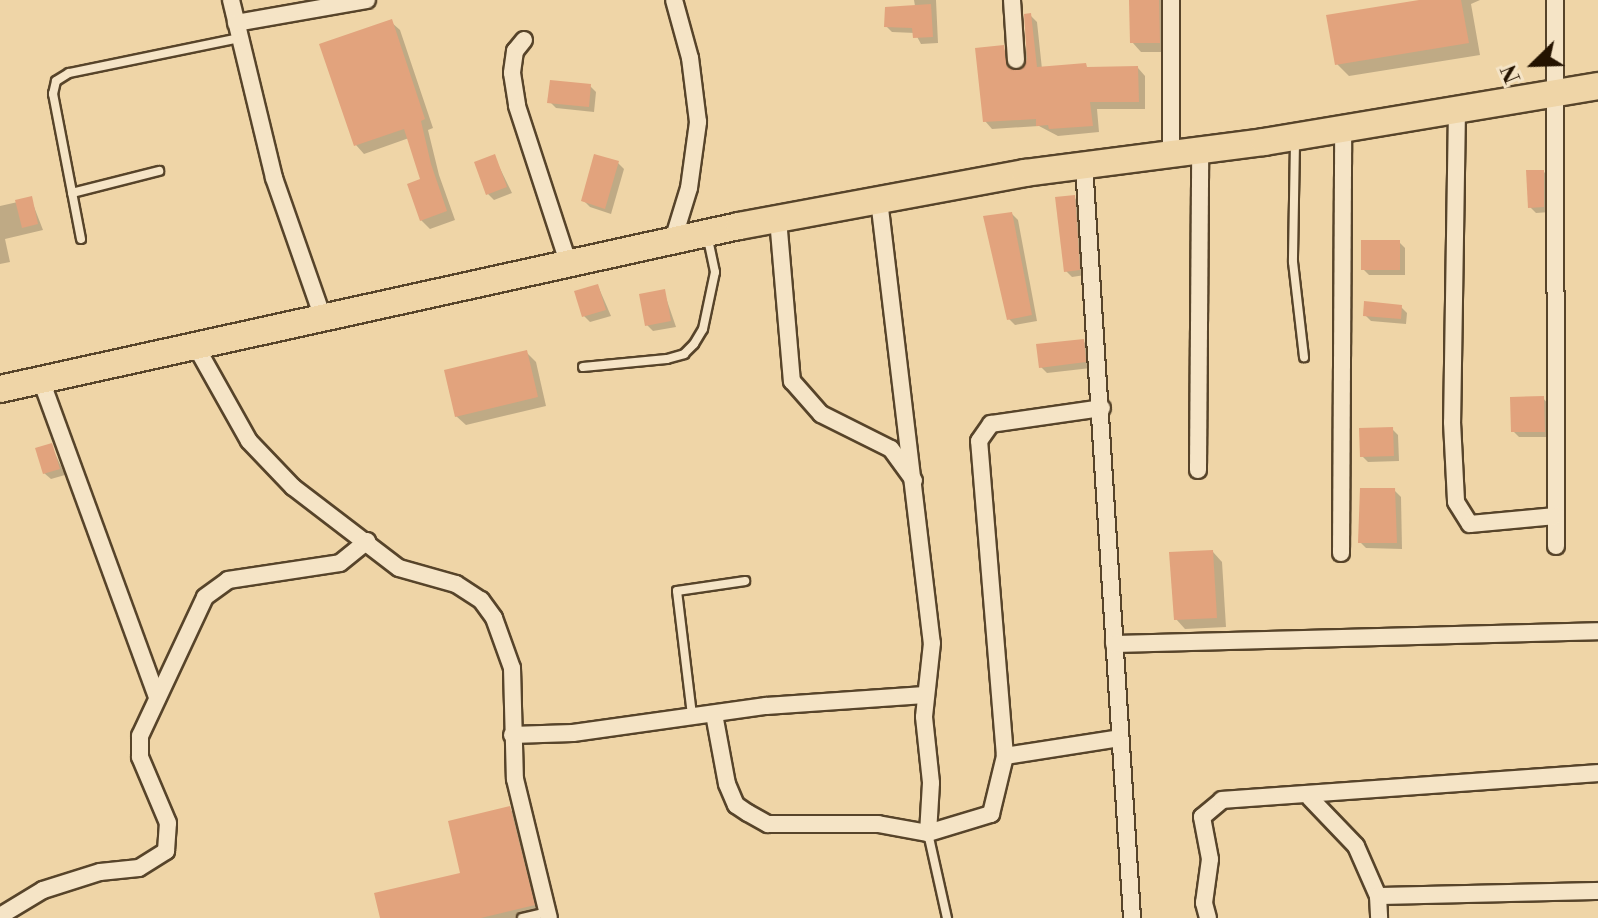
<!DOCTYPE html>
<style>
body{margin:0}
#map{position:relative;width:1598px;height:918px;overflow:hidden;background:#efd5a7;font-family:"Libre Bodoni",serif}
div>[style]{position:absolute}
[style*='--x']{left:calc(var(--x)*1px);top:calc(var(--y)*1px);width:calc(var(--w)*1px);rotate:calc(var(--a)*1deg)}
.shadow>*{inset:0;background:#0003}
.building>*{inset:0;background:#e2a37d}
.roads{filter:drop-shadow(2px 0 #57442a) drop-shadow(-2px 0 #57442a) drop-shadow(0 2px #57442a) drop-shadow(0 -2px #57442a)}
.lane>*{height:8px;margin:-4px;padding:0 4px;transform-origin:4px;border-radius:4px;background:#f5e4c6}
.street>*{height:16px;margin:-8px;padding:0 8px;transform-origin:8px;border-radius:8px;background:#f5e4c6}
.primary>*{height:26px;margin:-13px;padding:0 13px;transform-origin:13px;border-radius:13px;background:#efd5a7}
span{translate:-50% -50%;white-space:nowrap;text-align:center;line-height:1.15;-webkit-text-stroke:6px #f5e4c6;paint-order:stroke}
.north{position:absolute;left:1494px;top:24px;width:80px;height:80px;-webkit-text-stroke:6px #f5e4c6;paint-order:stroke;rotate:247deg;font-size:22px;font-weight:700;line-height:32px;text-align:center;color:#241300}
.north::after{content:'';display:block;margin:auto;width:28px;height:36px;background:#241300;clip-path:polygon(50% 0,100% 100%,50% 72%,0 100%)}
</style>
<div id="map">
<div class="shadow">
<i style="clip-path:polygon(914px 0,936px 0,938px 43px,921px 44px,915px 33px,892px 32px,886px 26px,915px 6px)"></i>
<i style="clip-path:polygon(1131px 0,1168px 0,1168px 52px,1141px 52px,1132px 42px)"></i>
<i style="clip-path:polygon(1431px 0,1480px 0,1471px 4px,1480px 55px,1349px 76px,1337px 64px)"></i>
<i style="clip-path:polygon(1030px 15px,1037px 22px,1042px 69px,1138px 68px,1145px 76px,1145px 109px,1097px 109px,1099px 132px,1058px 136px,1039px 126px,992px 129px,985px 121px,1003px 47px,1013px 69px,1024px 71px)"></i>
<i style="clip-path:polygon(391px 22px,400px 30px,433px 128px,428px 130px,439px 175px,455px 220px,430px 229px,421px 220px,422px 181px,409px 138px,364px 154px,356px 145px)"></i>
<i style="clip-path:polygon(590px 86px,596px 92px,594px 112px,556px 108px,550px 102px)"></i>
<i style="clip-path:polygon(494px 156px,512px 193px,494px 200px,488px 194px)"></i>
<i style="clip-path:polygon(618px 163px,624px 169px,611px 214px,590px 207px,584px 201px)"></i>
<i style="clip-path:polygon(1544px 172px,1550px 178px,1550px 212px,1536px 213px,1530px 207px)"></i>
<i style="clip-path:polygon(1074px 197px,1080px 204px,1085px 275px,1072px 277px,1066px 271px)"></i>
<i style="clip-path:polygon(31px 199px,43px 230px,5px 239px,10px 262px,0 264px,0 206px)"></i>
<i style="clip-path:polygon(1012px 214px,1018px 220px,1037px 321px,1015px 325px,1009px 319px)"></i>
<i style="clip-path:polygon(1399px 242px,1405px 248px,1405px 275px,1369px 275px,1363px 269px)"></i>
<i style="clip-path:polygon(598px 286px,611px 316px,590px 322px,584px 316px)"></i>
<i style="clip-path:polygon(664px 292px,676px 327px,653px 331px,647px 325px)"></i>
<i style="clip-path:polygon(1401px 307px,1407px 313px,1406px 324px,1371px 321px,1365px 315px)"></i>
<i style="clip-path:polygon(1083px 341px,1089px 347px,1091px 368px,1047px 373px,1041px 367px)"></i>
<i style="clip-path:polygon(526px 352px,536px 362px,546px 406px,466px 425px,456px 416px)"></i>
<i style="clip-path:polygon(1543px 398px,1549px 405px,1550px 437px,1519px 437px,1513px 431px)"></i>
<i style="clip-path:polygon(1392px 429px,1398px 435px,1399px 461px,1368px 462px,1362px 456px)"></i>
<i style="clip-path:polygon(51px 445px,65px 475px,51px 479px,44px 473px)"></i>
<i style="clip-path:polygon(1394px 490px,1401px 497px,1402px 549px,1366px 548px,1360px 542px)"></i>
<i style="clip-path:polygon(1213px 552px,1222px 562px,1226px 627px,1185px 629px,1176px 619px)"></i>
<i style="clip-path:polygon(510px 809px,523px 822px,546px 918px,382px 918px,463px 874px)"></i>
</div>
<div class="building">
<i style="clip-path:polygon(1129px 0,1159px 0,1160px 43px,1130px 43px)"></i>
<i style="clip-path:polygon(1419px 0,1461px 0,1469px 43px,1335px 65px,1326px 15px)"></i>
<i style="clip-path:polygon(931px 4px,933px 37px,913px 38px,912px 28px,884px 27px,885px 7px)"></i>
<i style="clip-path:polygon(1031px 13px,1037px 67px,1086px 63px,1087px 67px,1138px 66px,1139px 102px,1090px 102px,1093px 126px,1049px 129px,1048px 125px,1036px 126px,1036px 119px,983px 122px,975px 48px,1004px 45px,1007px 67px,1021px 69px,1027px 59px,1024px 14px)"></i>
<i style="clip-path:polygon(392px 19px,425px 119px,421px 121px,431px 164px,447px 211px,420px 221px,407px 184px,420px 179px,404px 129px,354px 146px,319px 44px)"></i>
<i style="clip-path:polygon(550px 80px,591px 84px,589px 107px,547px 103px)"></i>
<i style="clip-path:polygon(495px 154px,507px 187px,486px 195px,474px 162px)"></i>
<i style="clip-path:polygon(594px 154px,619px 161px,605px 209px,581px 201px)"></i>
<i style="clip-path:polygon(1526px 170px,1544px 170px,1544px 207px,1528px 208px)"></i>
<i style="clip-path:polygon(1075px 195px,1080px 270px,1064px 272px,1055px 197px)"></i>
<i style="clip-path:polygon(32px 196px,38px 224px,22px 228px,15px 200px)"></i>
<i style="clip-path:polygon(1012px 212px,1032px 315px,1007px 320px,983px 216px)"></i>
<i style="clip-path:polygon(1361px 240px,1400px 240px,1400px 270px,1361px 270px)"></i>
<i style="clip-path:polygon(598px 284px,606px 310px,582px 317px,574px 291px)"></i>
<i style="clip-path:polygon(665px 289px,671px 321px,645px 326px,639px 294px)"></i>
<i style="clip-path:polygon(1364px 301px,1402px 305px,1401px 319px,1363px 316px)"></i>
<i style="clip-path:polygon(1084px 339px,1086px 362px,1039px 368px,1036px 344px)"></i>
<i style="clip-path:polygon(527px 350px,538px 397px,455px 417px,444px 370px)"></i>
<i style="clip-path:polygon(1544px 396px,1545px 432px,1511px 432px,1510px 397px)"></i>
<i style="clip-path:polygon(1393px 427px,1394px 456px,1360px 457px,1359px 428px)"></i>
<i style="clip-path:polygon(52px 443px,60px 469px,43px 474px,35px 448px)"></i>
<i style="clip-path:polygon(1360px 488px,1395px 488px,1397px 543px,1358px 543px)"></i>
<i style="clip-path:polygon(1213px 550px,1217px 618px,1174px 620px,1169px 552px)"></i>
<i style="clip-path:polygon(510px 806px,535px 905px,481px 918px,380px 918px,374px 893px,460px 873px,448px 821px)"></i>
</div>
<div class="roads">
<div class="lane">
<i style="--x:1295;--y:142;--w:120;--a:91"></i>
<i style="--x:1293;--y:262;--w:96;--a:83.4"></i>
<i style="--x:72;--y:193;--w:90;--a:-14.2"></i>
<i style="--x:81;--y:239;--w:148;--a:-100.9"></i>
<i style="--x:53;--y:94;--w:13;--a:-77"></i>
<i style="--x:56;--y:81;--w:15;--a:-32"></i>
<i style="--x:69;--y:73;--w:175;--a:-11.6"></i>
<i style="--x:583;--y:367;--w:84;--a:-5.4"></i>
<i style="--x:667;--y:359;--w:18;--a:-16"></i>
<i style="--x:684;--y:354;--w:14;--a:-45"></i>
<i style="--x:694;--y:344;--w:17;--a:-59"></i>
<i style="--x:703;--y:329;--w:58;--a:-78.1"></i>
<i style="--x:715;--y:272;--w:35;--a:-102"></i>
<i style="--x:692;--y:715;--w:125;--a:-96.9"></i>
<i style="--x:677;--y:591;--w:69;--a:-8.4"></i>
<i style="--x:928;--y:833;--w:87;--a:77.4"></i>
<i style="--x:522;--y:918;--w:26;--a:-13"></i>
</div>
<div class="street">
<i style="--x:231;--y:0;--w:183;--a:76.4"></i>
<i style="--x:274;--y:178;--w:145;--a:70.7"></i>
<i style="--x:1012;--y:0;--w:60;--a:86.2"></i>
<i style="--x:1171;--y:0;--w:154;--a:90"></i>
<i style="--x:1555;--y:0;--w:546;--a:89.9"></i>
<i style="--x:236;--y:23;--w:133;--a:-10"></i>
<i style="--x:524;--y:40;--w:14;--a:129"></i>
<i style="--x:515;--y:51;--w:22;--a:98"></i>
<i style="--x:512;--y:73;--w:33;--a:81"></i>
<i style="--x:517;--y:106;--w:164;--a:71.9"></i>
<i style="--x:1457;--y:109;--w:313;--a:90.9"></i>
<i style="--x:1452;--y:422;--w:80;--a:87.1"></i>
<i style="--x:1456;--y:502;--w:26;--a:58"></i>
<i style="--x:1470;--y:524;--w:86;--a:-5.3"></i>
<i style="--x:1084;--y:165;--w:755;--a:86.35"></i>
<i style="--x:879;--y:200;--w:446;--a:83.2"></i>
<i style="--x:932;--y:643;--w:74;--a:96.2"></i>
<i style="--x:924;--y:717;--w:66;--a:83.9"></i>
<i style="--x:931;--y:783;--w:50;--a:93.4"></i>
<i style="--x:928;--y:833;--w:66;--a:-16.8"></i>
<i style="--x:991;--y:814;--w:60;--a:-76.4"></i>
<i style="--x:1005;--y:756;--w:316;--a:-94.7"></i>
<i style="--x:979;--y:441;--w:21;--a:-55"></i>
<i style="--x:991;--y:424;--w:112;--a:-8.2"></i>
<i style="--x:778;--y:219;--w:163;--a:85.1"></i>
<i style="--x:792;--y:381;--w:44;--a:48.7"></i>
<i style="--x:821;--y:414;--w:78;--a:26.6"></i>
<i style="--x:891;--y:449;--w:39;--a:54"></i>
<i style="--x:673;--y:240;--w:54;--a:-72.9"></i>
<i style="--x:689;--y:188;--w:67;--a:-82.2"></i>
<i style="--x:698;--y:122;--w:64;--a:-97.1"></i>
<i style="--x:690;--y:58;--w:60;--a:-105.4"></i>
<i style="--x:194;--y:343;--w:112;--a:60.7"></i>
<i style="--x:249;--y:441;--w:64;--a:46.3"></i>
<i style="--x:293;--y:487;--w:133;--a:37.4"></i>
<i style="--x:399;--y:568;--w:59;--a:15.7"></i>
<i style="--x:456;--y:584;--w:30;--a:33"></i>
<i style="--x:481;--y:600;--w:22;--a:54"></i>
<i style="--x:494;--y:618;--w:53;--a:70.2"></i>
<i style="--x:512;--y:668;--w:111;--a:88.5"></i>
<i style="--x:515;--y:779;--w:143;--a:76.3"></i>
<i style="--x:41;--y:380;--w:338;--a:69.9"></i>
<i style="--x:1198;--y:470;--w:320;--a:-89.6"></i>
<i style="--x:1341;--y:553;--w:426;--a:-89.7"></i>
<i style="--x:1114;--y:644;--w:484;--a:-1.5"></i>
<i style="--x:714;--y:714;--w:71;--a:79.5"></i>
<i style="--x:727;--y:784;--w:23;--a:67"></i>
<i style="--x:736;--y:805;--w:14;--a:34"></i>
<i style="--x:748;--y:813;--w:23;--a:29"></i>
<i style="--x:768;--y:824;--w:110;--a:0"></i>
<i style="--x:878;--y:824;--w:51;--a:10.2"></i>
<i style="--x:512;--y:735;--w:61;--a:-1.9"></i>
<i style="--x:573;--y:733;--w:195;--a:-8"></i>
<i style="--x:766;--y:706;--w:159;--a:-4"></i>
<i style="--x:1005;--y:756;--w:116;--a:-8.9"></i>
<i style="--x:1310;--y:798;--w:66;--a:46.2"></i>
<i style="--x:1356;--y:846;--w:55;--a:66.3"></i>
<i style="--x:1378;--y:896;--w:22;--a:87"></i>
<i style="--x:1378;--y:896;--w:220;--a:-1.3"></i>
<i style="--x:0;--y:916;--w:50;--a:-31.2"></i>
<i style="--x:43;--y:890;--w:60;--a:-17.5"></i>
<i style="--x:100;--y:872;--w:39;--a:-6"></i>
<i style="--x:139;--y:868;--w:32;--a:-32"></i>
<i style="--x:166;--y:851;--w:28;--a:-86"></i>
<i style="--x:168;--y:823;--w:72;--a:-113"></i>
<i style="--x:140;--y:757;--w:21;--a:-90"></i>
<i style="--x:140;--y:736;--w:153;--a:-64.9"></i>
<i style="--x:205;--y:597;--w:29;--a:-36"></i>
<i style="--x:228;--y:580;--w:113;--a:-8.6"></i>
<i style="--x:340;--y:563;--w:35;--a:-39"></i>
<i style="--x:1208;--y:918;--w:16;--a:-105"></i>
<i style="--x:1204;--y:903;--w:44;--a:-82.2"></i>
<i style="--x:1210;--y:859;--w:43;--a:-100.8"></i>
<i style="--x:1202;--y:817;--w:26;--a:-40"></i>
<i style="--x:1222;--y:800;--w:377;--a:-4.1"></i>
</div>
<div class="primary">
<i style="--x:0;--y:389;--w:757;--a:-12.44"></i>
<i style="--x:739;--y:226;--w:291;--a:-10.5"></i>
<i style="--x:1025;--y:173;--w:241;--a:-7.4"></i>
<i style="--x:1264;--y:142;--w:339;--a:-9.5"></i>
</div>
</div>
<div class="north">N</div>
</div>
